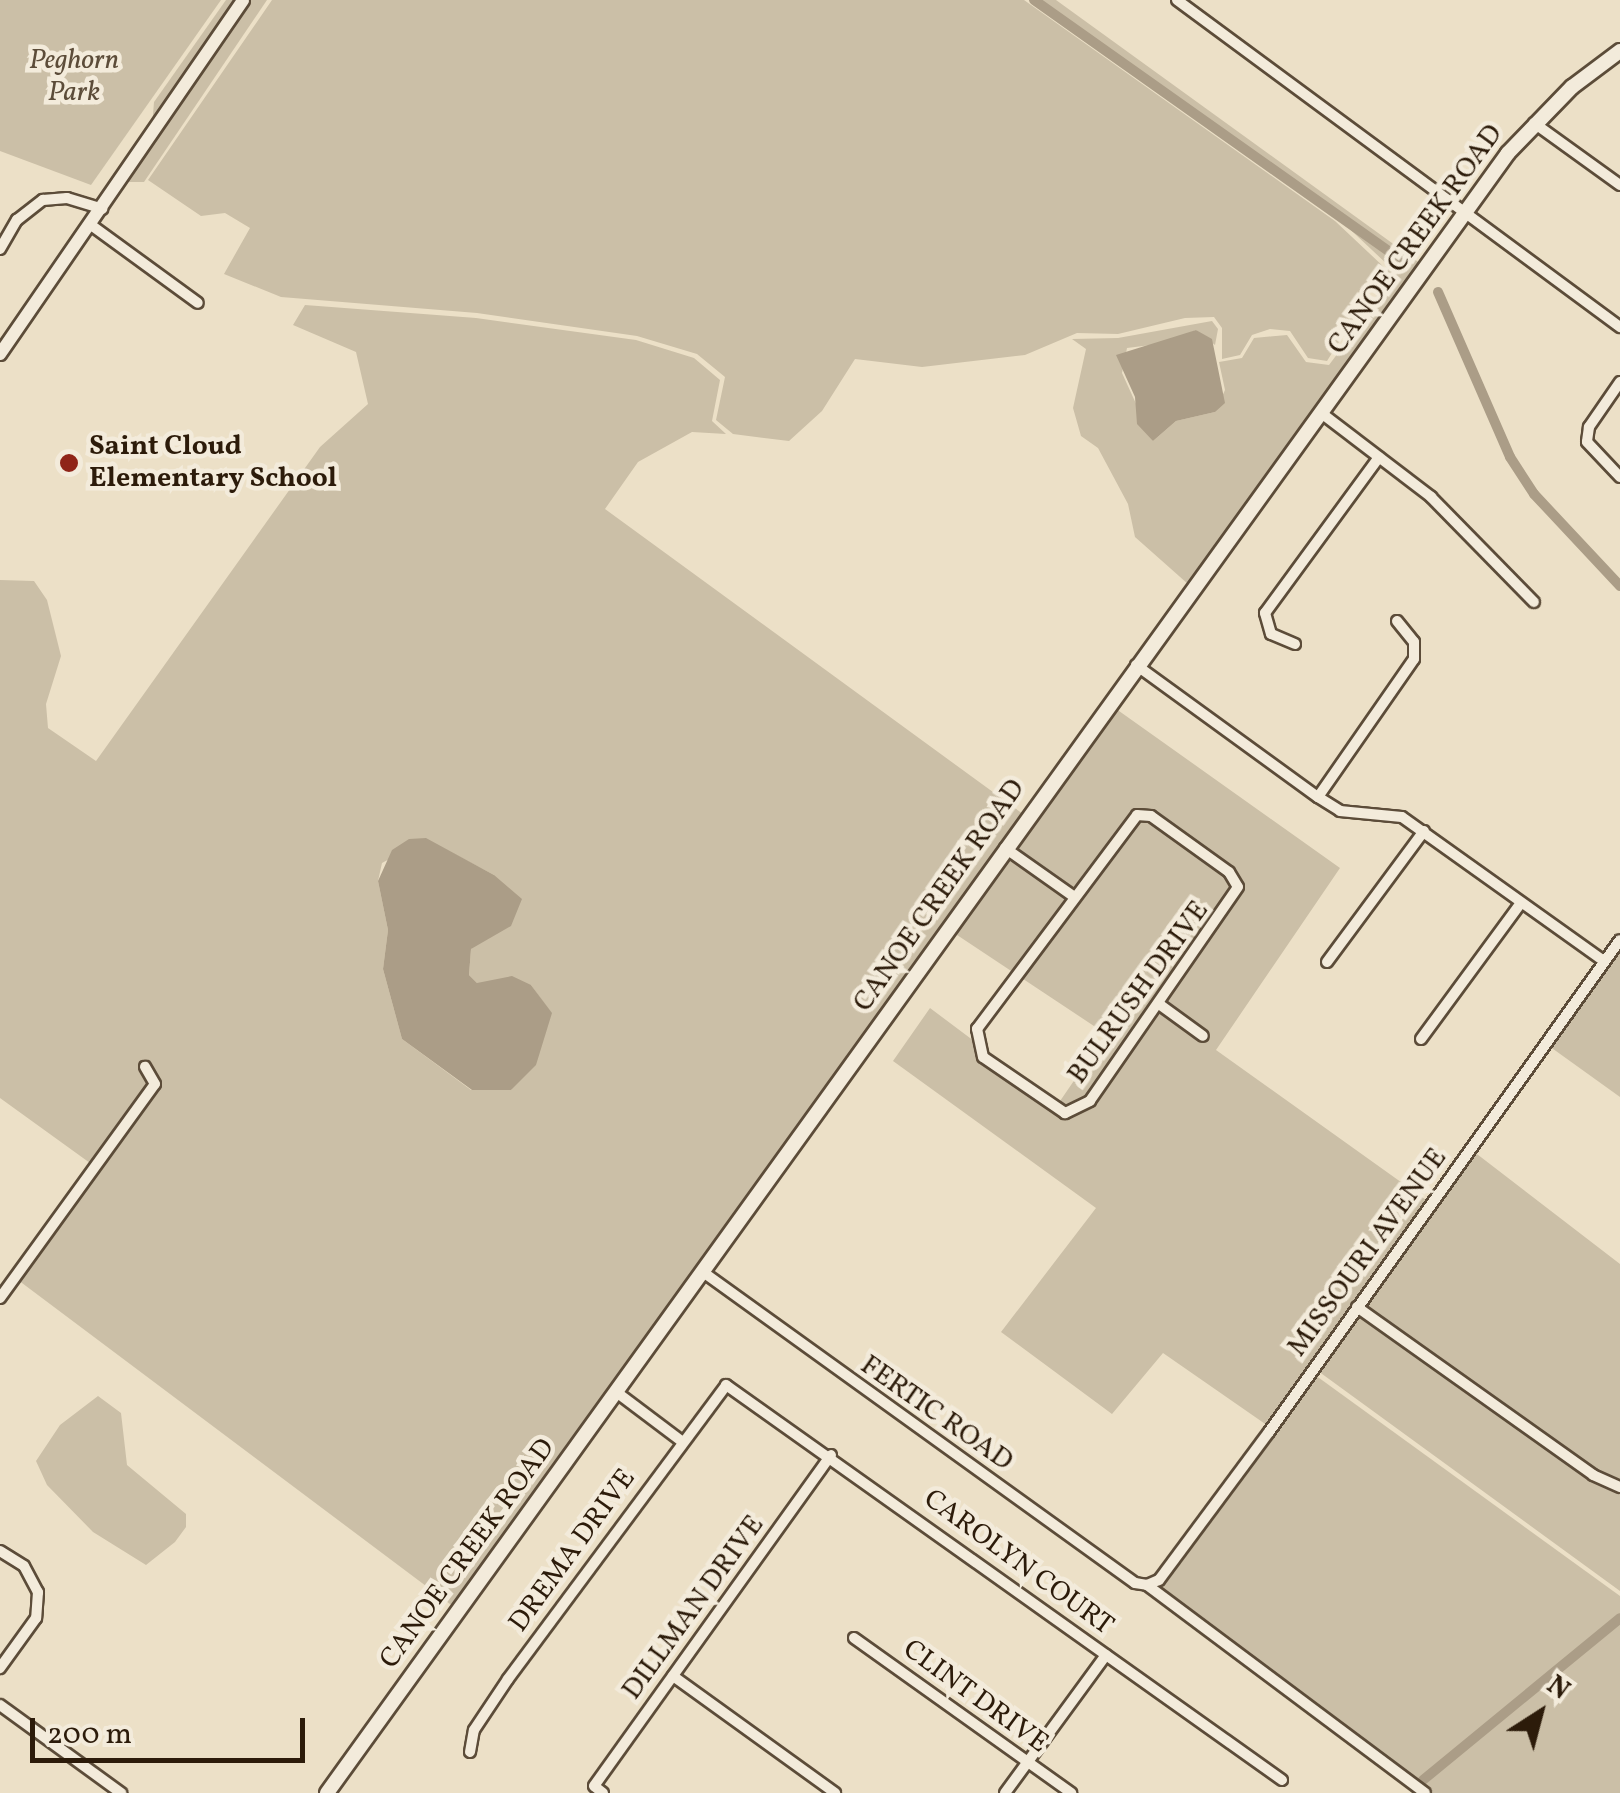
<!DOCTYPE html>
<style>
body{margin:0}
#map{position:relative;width:1620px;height:1793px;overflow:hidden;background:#ece0c7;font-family:Vollkorn,serif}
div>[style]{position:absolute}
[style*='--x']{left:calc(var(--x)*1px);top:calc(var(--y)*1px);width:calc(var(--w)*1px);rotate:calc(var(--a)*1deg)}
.green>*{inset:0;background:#cbbfa7}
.water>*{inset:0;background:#ab9d87}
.canal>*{height:10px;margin:-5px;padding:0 5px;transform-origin:5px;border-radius:5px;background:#ab9d87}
.roads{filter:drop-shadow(2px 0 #5c4c39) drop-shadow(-2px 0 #5c4c39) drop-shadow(0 2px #5c4c39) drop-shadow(0 -2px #5c4c39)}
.minor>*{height:10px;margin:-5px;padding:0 5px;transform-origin:5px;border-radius:5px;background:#f3ebdb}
.tertiary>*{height:12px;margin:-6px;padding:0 6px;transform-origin:6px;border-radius:6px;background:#f3ebdb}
.secondary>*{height:14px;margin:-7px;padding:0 7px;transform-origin:7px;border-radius:7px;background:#f3ebdb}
.dots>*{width:28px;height:28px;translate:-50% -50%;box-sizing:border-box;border:5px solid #f3ebdb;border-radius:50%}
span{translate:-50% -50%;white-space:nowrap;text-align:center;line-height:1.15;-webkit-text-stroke:9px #f3ebdb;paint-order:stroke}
.park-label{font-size:28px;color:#5c4c39;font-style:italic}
.street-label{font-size:28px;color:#2c1b0a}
.poi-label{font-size:28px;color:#2c1b0a;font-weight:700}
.left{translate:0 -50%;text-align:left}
.north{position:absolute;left:1490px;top:1663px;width:100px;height:100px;-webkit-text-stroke:8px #f3ebdb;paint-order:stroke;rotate:36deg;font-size:28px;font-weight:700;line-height:40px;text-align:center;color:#2c1b0a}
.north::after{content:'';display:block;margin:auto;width:35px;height:45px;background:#2c1b0a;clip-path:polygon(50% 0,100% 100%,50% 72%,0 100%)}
.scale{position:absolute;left:30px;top:1718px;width:275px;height:45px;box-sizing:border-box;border:5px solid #2c1b0a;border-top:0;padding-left:12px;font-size:30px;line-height:35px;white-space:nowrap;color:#2c1b0a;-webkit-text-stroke:8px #f3ebdb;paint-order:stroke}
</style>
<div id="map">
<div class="green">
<i style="clip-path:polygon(0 0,221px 0,91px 185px,0 151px)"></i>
<i style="clip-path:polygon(226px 0,237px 0,152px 127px,154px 102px)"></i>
<i style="clip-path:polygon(248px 0,267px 0,144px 182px,126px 182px)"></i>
<i style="clip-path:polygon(272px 0,1024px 0,1335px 221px,1385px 268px,1327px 361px,1308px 358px,1290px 331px,1270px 329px,1252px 335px,1240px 355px,1222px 359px,1222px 328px,1214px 317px,1185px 318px,1118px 334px,1077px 333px,1025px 355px,922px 367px,855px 359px,822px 411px,789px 441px,733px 434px,716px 420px,725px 377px,697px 354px,637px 336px,477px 313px,281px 297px,224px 274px,250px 228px,225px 213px,201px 216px,148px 180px)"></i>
<i style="clip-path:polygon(1032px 0,1056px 0,1421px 264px,1188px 584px,1135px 537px,1128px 504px,1098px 448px,1081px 436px,1073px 408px,1086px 349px,1072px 339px,1118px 338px,1212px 321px,1218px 329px,1215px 345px,1196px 330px,1167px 343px,1127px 348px,1122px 373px,1153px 441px,1176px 421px,1215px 412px,1225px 390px,1219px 362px,1242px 358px,1254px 338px,1287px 335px,1306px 362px,1329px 365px,1371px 309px,1389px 266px,1338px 218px)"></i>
<i style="clip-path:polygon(evenodd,305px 305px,476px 318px,636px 340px,694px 358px,720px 380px,712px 421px,726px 434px,692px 432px,638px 462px,605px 509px,1023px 814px,454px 1607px,18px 1280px,94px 1180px,87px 1174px,90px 1163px,0 1098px,0 580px,34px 581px,47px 600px,61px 656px,46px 704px,48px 728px,96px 761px,320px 447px,368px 404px,356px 352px,293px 325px,305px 305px,426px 839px,494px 875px,484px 937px,471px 949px,469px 975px,477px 983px,531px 985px,551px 1013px,511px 1090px,471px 1090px,402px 1039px,383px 969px,388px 930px,378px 881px,382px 863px,426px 839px)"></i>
<i style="clip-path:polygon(1112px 706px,1340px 868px,1216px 1050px,1433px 1205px,1473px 1151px,1620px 1264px,1620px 1591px,1318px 1371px,1271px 1428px,1163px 1353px,1112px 1414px,1001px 1332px,1096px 1208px,893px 1061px,930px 1008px,1058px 1104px,1106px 1034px,951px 931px)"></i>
<i style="clip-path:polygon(1620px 949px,1620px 1097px,1549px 1046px)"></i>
<i style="clip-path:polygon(1315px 1375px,1620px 1596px,1620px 1793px,1433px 1793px,1157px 1592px)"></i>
<i style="clip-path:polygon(98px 1396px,121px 1413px,127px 1465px,186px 1514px,186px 1527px,175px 1542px,146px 1565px,93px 1532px,47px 1485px,36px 1461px,60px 1425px)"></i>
</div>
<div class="water">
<i style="clip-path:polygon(1196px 330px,1212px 339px,1225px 403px,1215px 412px,1176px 421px,1153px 441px,1137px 424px,1135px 397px,1116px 355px)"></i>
<i style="clip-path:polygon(426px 838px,494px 875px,522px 899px,511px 926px,471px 949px,469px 975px,477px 983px,512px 976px,531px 985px,552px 1013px,536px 1065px,511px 1090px,472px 1090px,402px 1039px,383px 969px,388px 930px,378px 881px,392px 850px,409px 839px)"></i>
</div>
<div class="canal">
<i style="--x:1034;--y:0;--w:450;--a:35.3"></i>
<i style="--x:1438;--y:292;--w:180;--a:66.4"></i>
<i style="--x:1510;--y:457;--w:44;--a:57"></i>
<i style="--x:1534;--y:494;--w:126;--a:46.9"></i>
<i style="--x:1423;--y:1780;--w:255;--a:-39.4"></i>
</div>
<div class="roads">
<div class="minor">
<i style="--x:1177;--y:0;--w:551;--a:36.43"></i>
<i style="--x:1534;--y:123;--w:106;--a:35.8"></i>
<i style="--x:91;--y:225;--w:132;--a:36.1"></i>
<i style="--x:0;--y:249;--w:34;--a:-60"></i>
<i style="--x:17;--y:220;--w:33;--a:-38"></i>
<i style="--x:43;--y:200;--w:24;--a:-5"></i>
<i style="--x:67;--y:198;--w:37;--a:17"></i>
<i style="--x:1620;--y:382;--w:55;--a:124.6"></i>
<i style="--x:1589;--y:427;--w:15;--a:98"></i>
<i style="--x:1587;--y:442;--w:48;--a:46.7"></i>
<i style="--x:1320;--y:412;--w:140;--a:37.4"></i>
<i style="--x:1431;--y:497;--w:147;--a:45.6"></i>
<i style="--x:1295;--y:644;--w:26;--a:-157"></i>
<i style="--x:1271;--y:634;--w:22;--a:-106"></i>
<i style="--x:1265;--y:613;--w:193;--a:-53.8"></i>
<i style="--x:1136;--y:665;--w:225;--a:36"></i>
<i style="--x:1318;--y:797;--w:26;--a:32"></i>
<i style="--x:1340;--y:811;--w:62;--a:5.5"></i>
<i style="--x:1402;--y:817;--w:248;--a:35.5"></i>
<i style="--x:1318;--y:797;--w:168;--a:-55.2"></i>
<i style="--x:1414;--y:659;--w:17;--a:-90"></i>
<i style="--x:1414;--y:642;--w:27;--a:-129"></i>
<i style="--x:1137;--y:815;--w:14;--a:4"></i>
<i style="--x:1151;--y:816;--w:96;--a:35.7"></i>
<i style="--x:1229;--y:872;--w:17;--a:59"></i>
<i style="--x:1238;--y:887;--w:260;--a:124.7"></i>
<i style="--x:1090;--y:1101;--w:28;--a:154"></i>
<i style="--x:1065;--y:1113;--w:99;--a:-145.7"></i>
<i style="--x:983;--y:1057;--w:29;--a:-102"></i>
<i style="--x:977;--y:1029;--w:267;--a:-53.2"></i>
<i style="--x:1005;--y:848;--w:83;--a:35.2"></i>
<i style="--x:1327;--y:962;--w:163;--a:-53.5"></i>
<i style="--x:1159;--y:1004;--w:54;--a:36"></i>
<i style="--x:1421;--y:1039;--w:169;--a:-53.7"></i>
<i style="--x:703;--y:1272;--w:532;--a:35.75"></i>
<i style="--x:1135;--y:1583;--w:12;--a:9"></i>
<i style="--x:0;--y:1298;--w:264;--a:-54.1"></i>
<i style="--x:155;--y:1084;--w:20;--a:-120"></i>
<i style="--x:1357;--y:1307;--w:290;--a:35.4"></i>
<i style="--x:1593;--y:1475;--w:30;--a:24"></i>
<i style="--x:615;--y:1391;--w:81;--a:37"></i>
<i style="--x:0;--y:1551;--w:28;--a:32"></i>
<i style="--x:24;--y:1566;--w:30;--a:62"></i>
<i style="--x:38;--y:1592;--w:26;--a:94"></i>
<i style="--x:36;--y:1618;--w:62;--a:125.8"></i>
<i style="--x:1147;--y:1585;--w:13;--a:-23"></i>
<i style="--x:1159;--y:1580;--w:184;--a:-53.4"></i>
<i style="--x:1269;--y:1432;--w:604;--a:-54.5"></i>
<i style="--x:1147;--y:1585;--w:347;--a:36.8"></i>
<i style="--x:854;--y:1638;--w:267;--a:35.5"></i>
<i style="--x:673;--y:1676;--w:200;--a:35.8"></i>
<i style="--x:0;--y:1705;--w:150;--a:36"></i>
<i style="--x:470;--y:1752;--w:22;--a:-80"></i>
<i style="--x:474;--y:1730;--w:61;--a:-56.3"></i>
<i style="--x:508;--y:1679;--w:366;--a:-53.4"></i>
<i style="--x:726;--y:1385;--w:682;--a:35.39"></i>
<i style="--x:603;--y:1793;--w:11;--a:-142"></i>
<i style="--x:594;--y:1786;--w:407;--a:-54.4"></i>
<i style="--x:1005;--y:1793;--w:171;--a:-53.8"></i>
</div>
<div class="tertiary">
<i style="--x:0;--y:354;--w:429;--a:-55.5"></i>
</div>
<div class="secondary">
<i style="--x:327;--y:1793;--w:2021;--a:-54.24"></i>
<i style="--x:1508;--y:153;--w:92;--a:-45.9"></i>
<i style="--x:1572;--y:87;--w:60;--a:-36.9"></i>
</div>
</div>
<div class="dots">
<i style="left:69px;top:463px;background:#8f2418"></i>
</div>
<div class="park-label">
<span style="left:74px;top:77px">Peghorn<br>Park</span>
</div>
<div class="street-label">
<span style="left:1416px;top:240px;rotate:-54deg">CANOE CREEK ROAD</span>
<span style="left:940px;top:896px;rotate:-55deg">CANOE CREEK ROAD</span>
<span style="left:1139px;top:993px;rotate:-54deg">BULRUSH DRIVE</span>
<span style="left:1368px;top:1253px;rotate:-54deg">MISSOURI AVENUE</span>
<span style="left:936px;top:1414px;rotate:35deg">FERTIC ROAD</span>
<span style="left:573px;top:1551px;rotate:-54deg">DREMA DRIVE</span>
<span style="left:468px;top:1554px;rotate:-54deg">CANOE CREEK ROAD</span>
<span style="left:1018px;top:1563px;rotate:36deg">CAROLYN COURT</span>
<span style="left:694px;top:1608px;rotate:-54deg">DILLMAN DRIVE</span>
<span style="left:975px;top:1697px;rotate:36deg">CLINT DRIVE</span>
</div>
<div class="poi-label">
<span class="left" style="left:89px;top:463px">Saint Cloud<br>Elementary School</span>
</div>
<div class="north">N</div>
<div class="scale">200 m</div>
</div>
